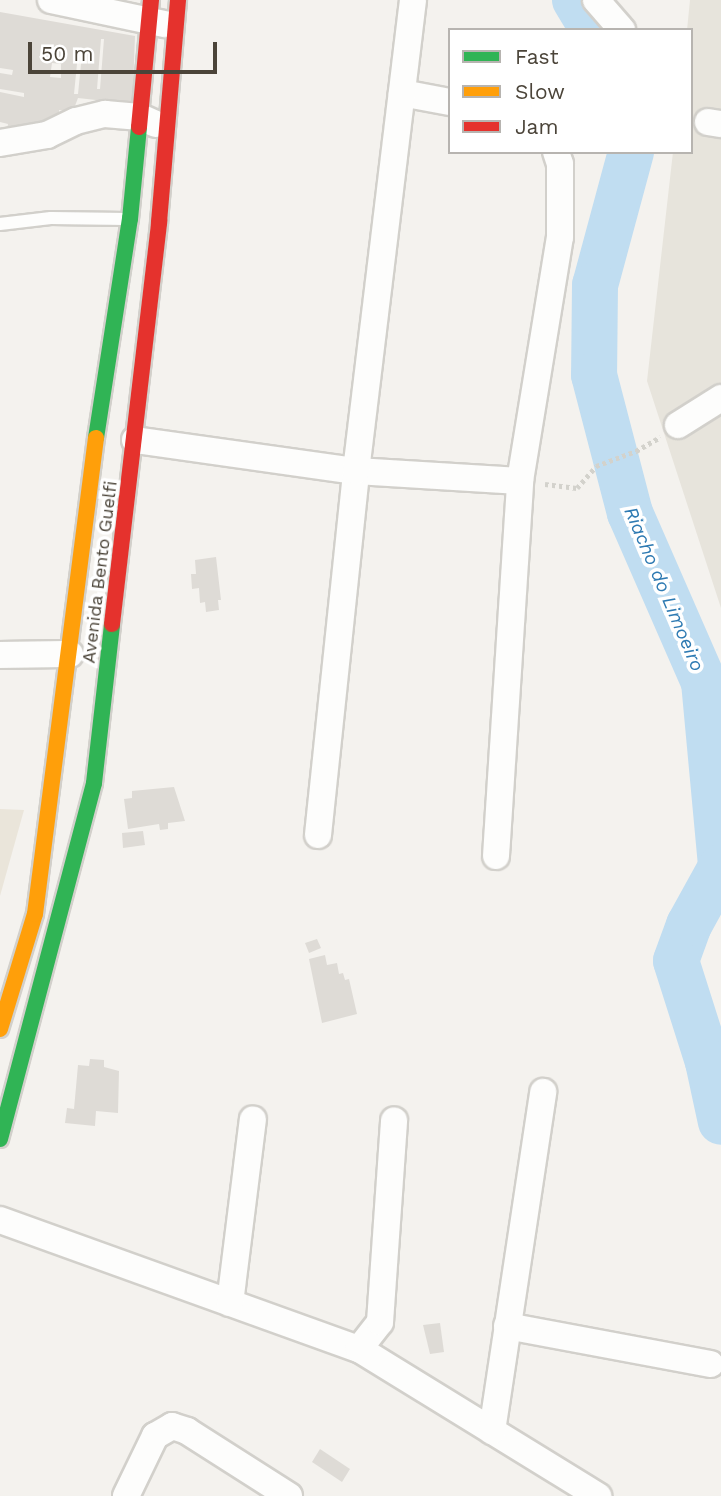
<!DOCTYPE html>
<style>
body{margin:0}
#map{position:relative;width:721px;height:1496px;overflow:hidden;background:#f4f2ee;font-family:"Work Sans",sans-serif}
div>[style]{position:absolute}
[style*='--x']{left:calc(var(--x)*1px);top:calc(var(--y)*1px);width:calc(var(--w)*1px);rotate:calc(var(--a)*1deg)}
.residential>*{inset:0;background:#e7e4dc}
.education>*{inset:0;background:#eae5da}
.river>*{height:46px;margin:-23px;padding:0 23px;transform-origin:23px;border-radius:23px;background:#c0ddf1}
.building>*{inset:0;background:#dedbd6}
.path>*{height:4.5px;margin-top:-2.25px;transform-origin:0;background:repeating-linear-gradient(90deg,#d3d2cc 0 3.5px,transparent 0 7px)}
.roads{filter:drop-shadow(2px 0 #d2d0cb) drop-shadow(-2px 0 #d2d0cb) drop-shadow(0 2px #d2d0cb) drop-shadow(0 -2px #d2d0cb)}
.lane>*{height:12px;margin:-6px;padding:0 6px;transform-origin:6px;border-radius:6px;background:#fdfdfc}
.street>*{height:26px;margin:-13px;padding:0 13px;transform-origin:13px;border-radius:13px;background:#fdfdfc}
.fast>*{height:16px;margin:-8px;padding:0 8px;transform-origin:8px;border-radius:8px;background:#30b455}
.slow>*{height:16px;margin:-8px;padding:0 8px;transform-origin:8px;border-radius:8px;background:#ff9f0a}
.jam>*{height:16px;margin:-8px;padding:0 8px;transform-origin:8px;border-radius:8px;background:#e5322d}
span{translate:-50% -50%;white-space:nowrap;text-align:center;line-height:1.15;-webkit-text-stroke:7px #fff;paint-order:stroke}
.street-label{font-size:18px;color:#4b4439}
.water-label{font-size:19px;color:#2e7ab2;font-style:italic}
.legend{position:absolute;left:448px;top:28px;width:245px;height:126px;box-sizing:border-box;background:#fff;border:2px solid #b7b4b0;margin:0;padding:9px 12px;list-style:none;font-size:21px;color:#4b4439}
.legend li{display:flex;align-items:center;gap:14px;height:35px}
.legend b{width:35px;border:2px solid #b7b4b0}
.scale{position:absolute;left:28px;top:42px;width:189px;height:32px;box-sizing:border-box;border:4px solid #4b4439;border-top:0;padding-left:9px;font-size:21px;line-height:24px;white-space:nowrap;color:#4b4439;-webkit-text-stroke:5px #fff;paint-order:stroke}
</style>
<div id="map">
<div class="residential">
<i style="clip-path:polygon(690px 0,721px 0,721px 608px,647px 381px,673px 152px,691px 152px,691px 30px,687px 30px)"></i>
</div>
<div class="education">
<i style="clip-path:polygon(0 809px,24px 810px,0 896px)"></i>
</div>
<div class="river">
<i style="--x:575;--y:0;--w:35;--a:59"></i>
<i style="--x:631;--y:152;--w:138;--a:105.1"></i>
<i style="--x:595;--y:285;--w:90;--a:90.6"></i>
<i style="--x:594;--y:375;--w:143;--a:75.4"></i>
<i style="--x:630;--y:513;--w:184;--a:66.4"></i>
<i style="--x:704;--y:682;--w:185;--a:84.7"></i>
<i style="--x:721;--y:867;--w:66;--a:118.9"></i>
<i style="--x:689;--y:925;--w:38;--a:110"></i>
<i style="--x:676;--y:961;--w:106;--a:72.4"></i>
<i style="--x:708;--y:1062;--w:61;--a:77.8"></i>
</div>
<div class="building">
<i style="clip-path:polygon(evenodd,0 12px,135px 36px,132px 114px,95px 108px,96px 100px,78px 98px,73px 111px,59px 110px,59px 118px,47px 118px,46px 127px,6px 135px,8px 124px,0 122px,0 92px,24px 97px,24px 93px,0 89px,0 73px,12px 75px,13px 70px,0 68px,0 12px,101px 39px,104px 39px,100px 89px,97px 89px,101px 39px,0 12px,78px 54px,82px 54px,78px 94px,74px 94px,78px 54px,0 12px,52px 63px,61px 64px,61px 78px,50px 77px,52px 63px)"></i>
<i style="clip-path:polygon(216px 557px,221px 600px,218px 600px,219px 610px,206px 612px,205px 602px,200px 603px,199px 588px,192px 589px,191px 574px,196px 574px,195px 560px)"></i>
<i style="clip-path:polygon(174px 787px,185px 821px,168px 823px,168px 829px,160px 830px,159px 824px,128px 829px,124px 799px,132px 798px,132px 791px)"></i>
<i style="clip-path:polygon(143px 831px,145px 845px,123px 848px,122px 833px)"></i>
<i style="clip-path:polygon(317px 939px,321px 948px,309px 953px,305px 943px)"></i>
<i style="clip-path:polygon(325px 955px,327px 965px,337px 963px,339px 974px,343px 973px,345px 980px,349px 979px,357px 1014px,322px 1023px,309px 959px)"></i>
<i style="clip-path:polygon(90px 1059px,104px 1060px,104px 1067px,119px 1071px,118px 1113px,96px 1111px,95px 1126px,65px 1123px,67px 1108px,74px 1109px,78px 1065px,89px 1066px)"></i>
<i style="clip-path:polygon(440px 1323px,444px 1352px,430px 1354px,423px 1325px)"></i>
<i style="clip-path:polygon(320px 1449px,350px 1469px,342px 1482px,312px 1462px)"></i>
</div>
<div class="path">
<i style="--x:545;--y:484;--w:32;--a:7"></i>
<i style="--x:577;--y:488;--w:29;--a:-49"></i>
<i style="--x:596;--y:466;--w:43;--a:-20.6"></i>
<i style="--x:636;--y:451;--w:28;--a:-30"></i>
</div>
<div class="roads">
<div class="lane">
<i style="--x:0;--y:224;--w:51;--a:-6.7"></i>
<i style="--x:51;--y:218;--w:75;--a:0.8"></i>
</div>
<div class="street">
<i style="--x:51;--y:0;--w:116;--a:12"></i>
<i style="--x:596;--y:0;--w:40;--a:49"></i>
<i style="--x:402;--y:93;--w:49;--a:10.6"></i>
<i style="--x:708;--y:122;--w:13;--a:9"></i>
<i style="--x:0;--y:143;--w:48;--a:-9.7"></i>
<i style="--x:47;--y:135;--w:32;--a:-26"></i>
<i style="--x:76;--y:121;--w:30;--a:-14"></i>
<i style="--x:105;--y:114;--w:35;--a:5"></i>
<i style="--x:140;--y:117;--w:17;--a:24"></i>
<i style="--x:678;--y:425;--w:51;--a:-32.1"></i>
<i style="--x:135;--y:440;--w:223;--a:8"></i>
<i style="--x:356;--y:471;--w:164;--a:3.5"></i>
<i style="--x:0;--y:655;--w:70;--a:-0.8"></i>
<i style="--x:318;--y:835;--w:366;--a:-84"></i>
<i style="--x:356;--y:471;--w:474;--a:-83.1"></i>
<i style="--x:496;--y:856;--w:376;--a:-86.3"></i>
<i style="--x:520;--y:481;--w:247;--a:-80.7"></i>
<i style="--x:560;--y:237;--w:73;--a:-90"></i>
<i style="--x:560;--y:164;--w:13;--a:-108"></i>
<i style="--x:0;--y:1220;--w:381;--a:19.8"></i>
<i style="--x:359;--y:1349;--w:281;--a:31.6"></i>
<i style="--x:230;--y:1303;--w:185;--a:-82.9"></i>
<i style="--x:507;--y:1326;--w:207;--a:10.6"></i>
<i style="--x:359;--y:1349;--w:34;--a:-52"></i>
<i style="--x:380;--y:1322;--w:202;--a:-86"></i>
<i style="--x:492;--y:1431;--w:343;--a:-81.4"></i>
<i style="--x:126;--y:1496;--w:67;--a:-64.2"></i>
<i style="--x:155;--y:1436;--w:20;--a:-30"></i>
<i style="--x:172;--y:1426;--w:16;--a:18"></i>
<i style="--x:187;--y:1431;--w:121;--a:32.5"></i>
</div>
<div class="fast">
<i style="--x:96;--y:438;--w:222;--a:-81.2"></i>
<i style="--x:130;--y:219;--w:92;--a:-84.4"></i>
<i style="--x:0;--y:1139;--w:368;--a:-75.2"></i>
<i style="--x:94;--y:783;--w:160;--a:-83.5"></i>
</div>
<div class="slow">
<i style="--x:0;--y:1029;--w:120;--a:-73.1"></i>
<i style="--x:35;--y:914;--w:480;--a:-82.7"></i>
</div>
<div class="jam">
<i style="--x:139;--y:127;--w:128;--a:-84.6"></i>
<i style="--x:112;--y:624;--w:405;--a:-83.3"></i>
<i style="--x:159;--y:222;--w:223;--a:-85.1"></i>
</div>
</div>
<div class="street-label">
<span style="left:100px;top:572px;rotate:-83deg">Avenida Bento Guelfi</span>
</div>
<div class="water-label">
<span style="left:664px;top:589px;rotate:67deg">Riacho do Limoeiro</span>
</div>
<ul class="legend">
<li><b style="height:9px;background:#30b455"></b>Fast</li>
<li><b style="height:9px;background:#ff9f0a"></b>Slow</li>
<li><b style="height:9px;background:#e5322d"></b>Jam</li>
</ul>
<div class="scale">50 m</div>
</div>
